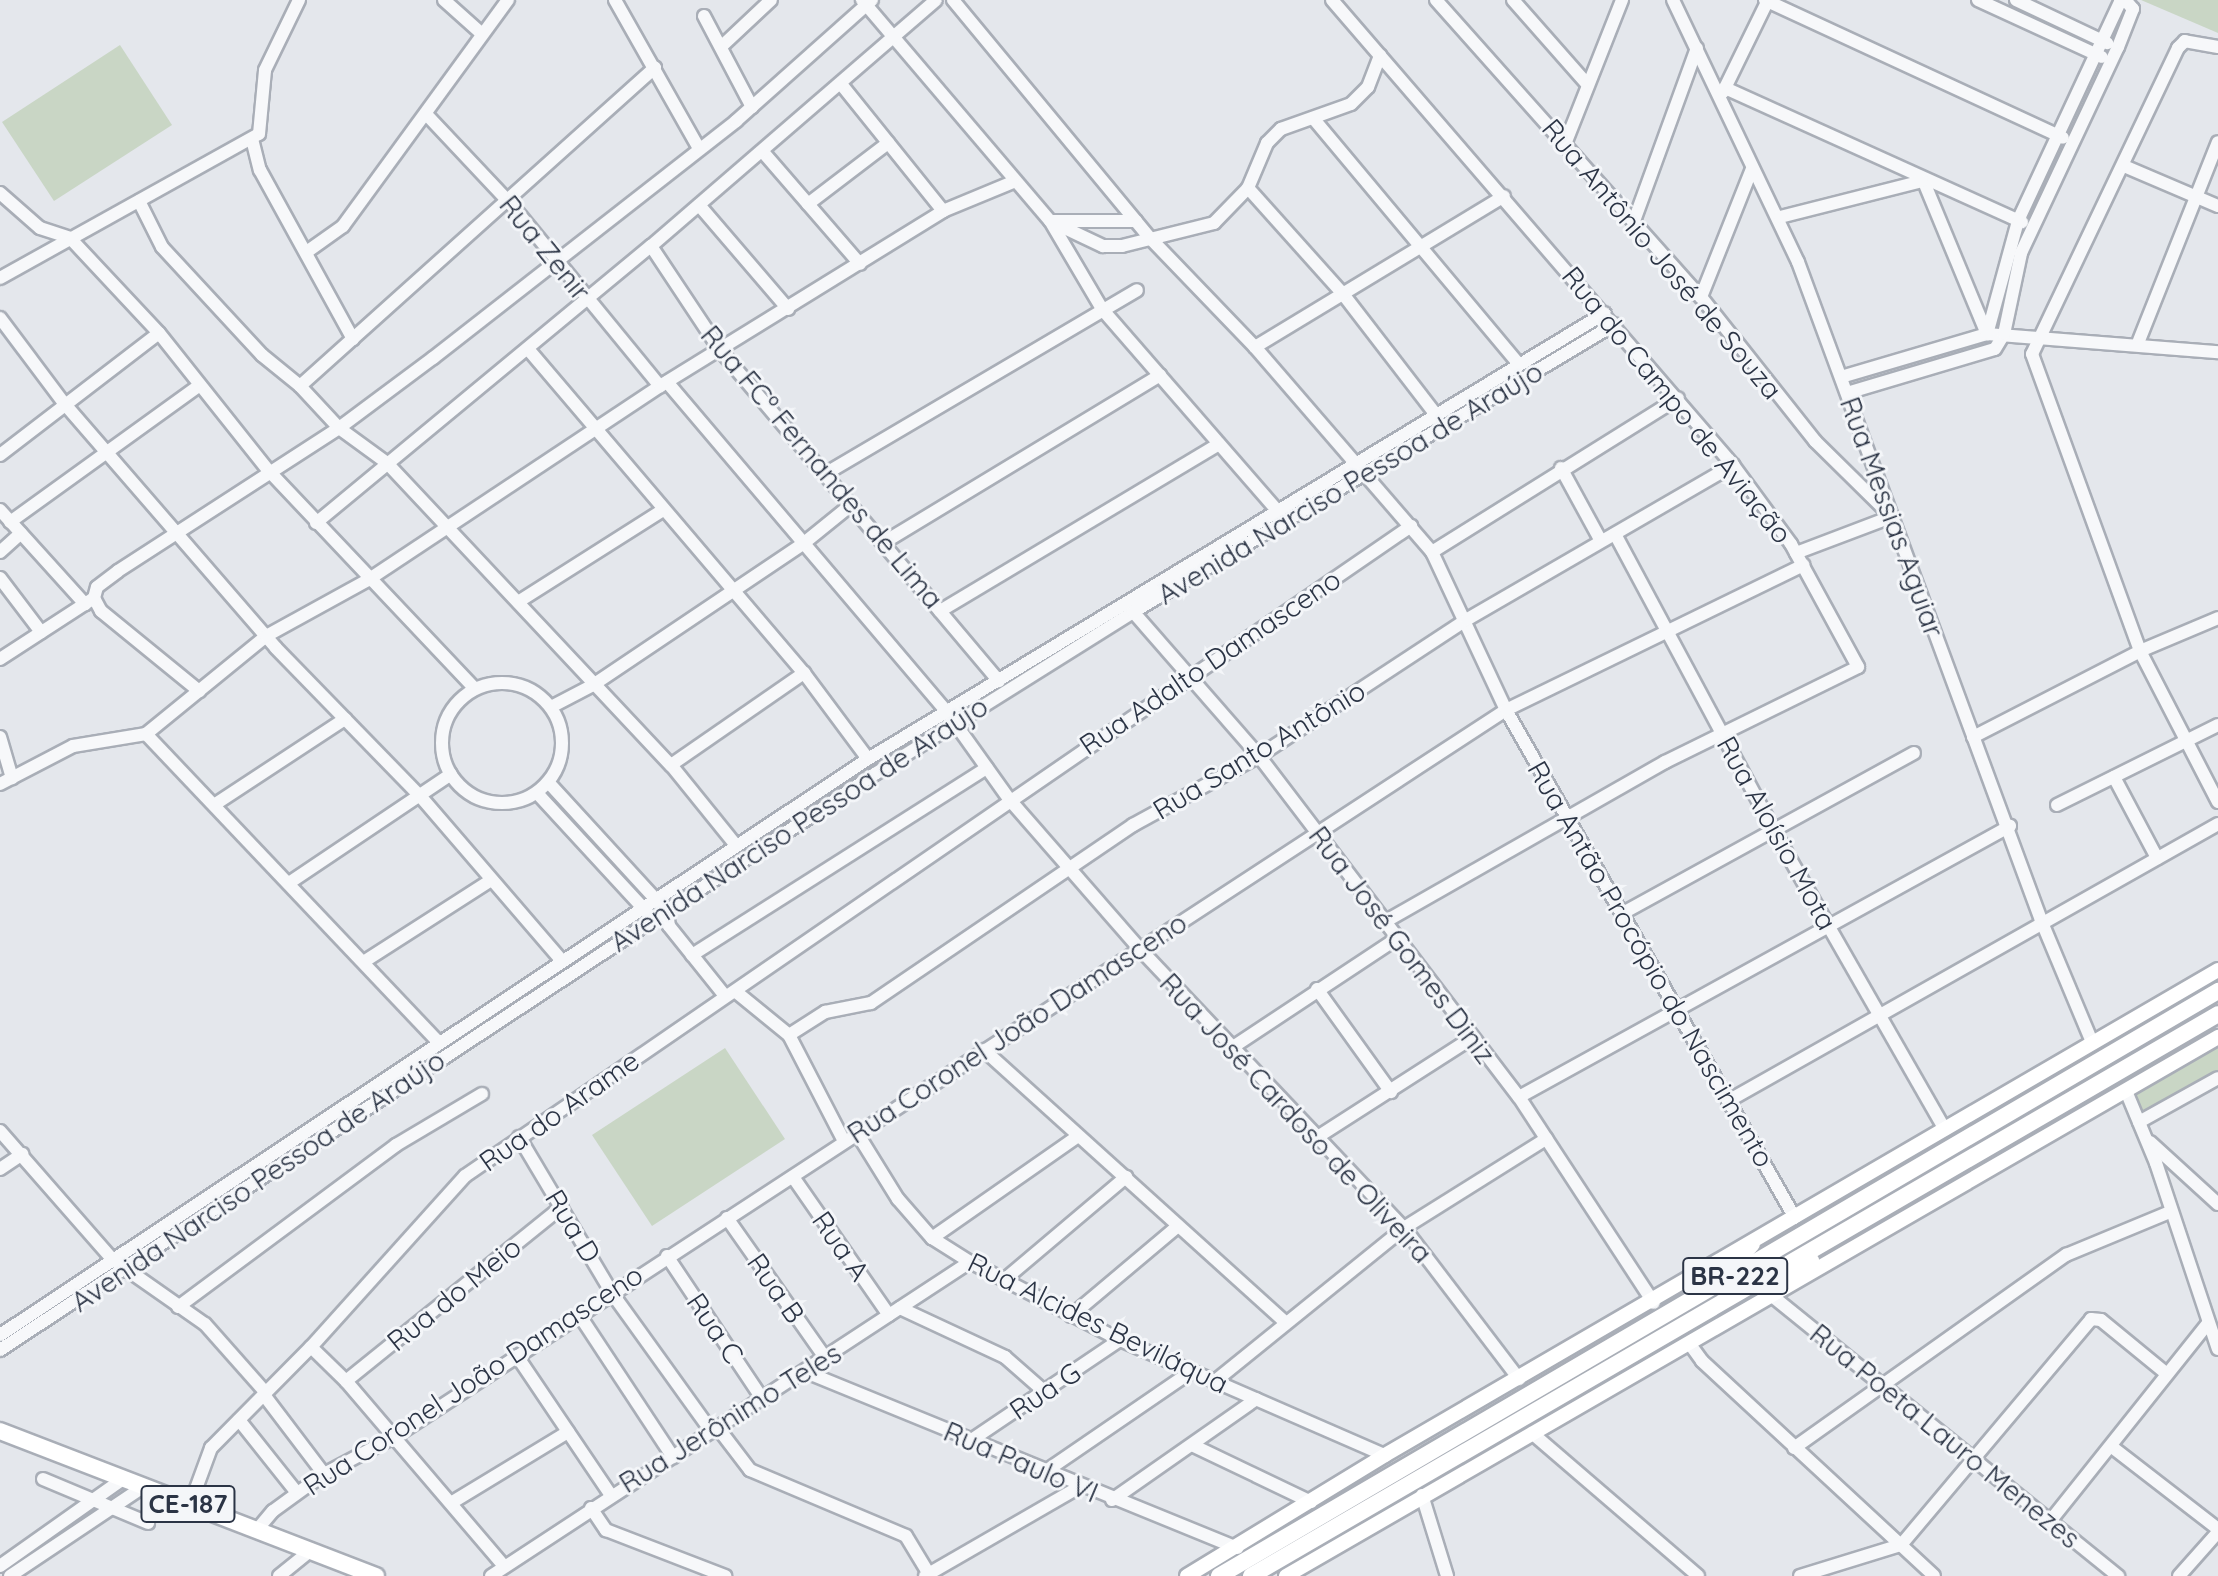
<!DOCTYPE html>
<meta charset="utf-8">
<style>
body{margin:0}
#map{position:relative;width:2218px;height:1576px;overflow:hidden;background:#e4e7ec;font-family:Quicksand,sans-serif}
div>[style]{position:absolute}
[style*='--x']{left:calc(var(--x)*1px);top:calc(var(--y)*1px);width:calc(var(--w)*1px);rotate:calc(var(--a)*1deg)}
.green>*{inset:0;background:#c9d6c5}
.roads{filter:drop-shadow(2px 0 #a9aeb7) drop-shadow(-2px 0 #a9aeb7) drop-shadow(0 2px #a9aeb7) drop-shadow(0 -2px #a9aeb7)}
.minor>*{height:12px;margin:-6px;padding:0 6px;transform-origin:6px;border-radius:6px;background:#f7f8fa}
.minor>.ring{margin:-6px;padding:0;box-sizing:content-box;background:none;border:12px solid #f7f8fa;border-radius:50%}
.major>*{height:14px;margin:-7px;padding:0 7px;transform-origin:7px;border-radius:7px;background:#fff}
.highway>*{height:16px;margin:-8px;padding:0 8px;transform-origin:8px;border-radius:8px;background:#fff}
span{translate:-50% -50%;white-space:nowrap;text-align:center;line-height:1.15;-webkit-text-stroke:6px #f4f6f9;paint-order:stroke}
.shield-label span{padding:2px 6px;background:#f4f6f9;border:2px solid;border-radius:6px;-webkit-text-stroke-width:0}
.shield-label{font-size:26px;color:#2b3445;font-weight:700}
.street-label{font-size:28px;color:#2b3445}
</style>
<div id="map">
<div class="green">
<i style="clip-path:polygon(2141px 0,2218px 0,2218px 33px)"></i>
<i style="clip-path:polygon(120px 45px,172px 125px,54px 201px,2px 122px)"></i>
<i style="clip-path:polygon(2218px 1042px,2218px 1075px,2141px 1118px,2130px 1093px)"></i>
<i style="clip-path:polygon(725px 1048px,785px 1139px,652px 1226px,592px 1135px)"></i>
</div>
<div class="roads">
<div class="minor">
<i style="--x:444;--y:0;--w:51;--a:41.8"></i>
<i style="--x:615;--y:0;--w:169;--a:60.5"></i>
<i style="--x:862;--y:0;--w:290;--a:49.6"></i>
<i style="--x:1050;--y:221;--w:59;--a:25.3"></i>
<i style="--x:1103;--y:246;--w:19;--a:0"></i>
<i style="--x:1122;--y:246;--w:95;--a:-14"></i>
<i style="--x:1214;--y:223;--w:49;--a:-45.8"></i>
<i style="--x:1248;--y:188;--w:49;--a:-67.1"></i>
<i style="--x:1267;--y:143;--w:20;--a:-45"></i>
<i style="--x:1281;--y:129;--w:74;--a:-19.7"></i>
<i style="--x:1351;--y:104;--w:24;--a:-45"></i>
<i style="--x:1368;--y:87;--w:34;--a:-69"></i>
<i style="--x:953;--y:0;--w:310;--a:50.4"></i>
<i style="--x:1151;--y:239;--w:150;--a:46.1"></i>
<i style="--x:1255;--y:347;--w:271;--a:49.2"></i>
<i style="--x:1432;--y:552;--w:174;--a:64.9"></i>
<i style="--x:1506;--y:710;--w:584;--a:60.36"></i>
<i style="--x:1332;--y:0;--w:614;--a:49.23"></i>
<i style="--x:1733;--y:465;--w:98;--a:53.7"></i>
<i style="--x:1791;--y:544;--w:140;--a:61.4"></i>
<i style="--x:1858;--y:667;--w:215;--a:153.8"></i>
<i style="--x:1665;--y:762;--w:323;--a:150.3"></i>
<i style="--x:1436;--y:0;--w:398;--a:48.3"></i>
<i style="--x:1701;--y:297;--w:184;--a:51.6"></i>
<i style="--x:1815;--y:441;--w:103;--a:44.6"></i>
<i style="--x:1513;--y:0;--w:113;--a:48.6"></i>
<i style="--x:1673;--y:0;--w:290;--a:64.5"></i>
<i style="--x:1798;--y:262;--w:701;--a:69.73"></i>
<i style="--x:2041;--y:920;--w:132;--a:67.3"></i>
<i style="--x:1765;--y:0;--w:328;--a:24.8"></i>
<i style="--x:1978;--y:0;--w:136;--a:24.7"></i>
<i style="--x:2016;--y:0;--w:101;--a:25.3"></i>
<i style="--x:704;--y:16;--w:103;--a:62.2"></i>
<i style="--x:722;--y:46;--w:67;--a:-43.2"></i>
<i style="--x:2218;--y:47;--w:34;--a:-170"></i>
<i style="--x:2185;--y:41;--w:10;--a:135"></i>
<i style="--x:2178;--y:48;--w:339;--a:115.5"></i>
<i style="--x:2032;--y:354;--w:316;--a:70"></i>
<i style="--x:2140;--y:651;--w:170;--a:62.7"></i>
<i style="--x:841;--y:84;--w:163;--a:51.2"></i>
<i style="--x:1725;--y:88;--w:326;--a:24.3"></i>
<i style="--x:1723;--y:92;--w:102;--a:-63.9"></i>
<i style="--x:426;--y:114;--w:122;--a:46.7"></i>
<i style="--x:510;--y:203;--w:237;--a:50.7"></i>
<i style="--x:1313;--y:118;--w:321;--a:50.1"></i>
<i style="--x:252;--y:139;--w:32;--a:76"></i>
<i style="--x:260;--y:170;--w:193;--a:61.2"></i>
<i style="--x:1565;--y:144;--w:155;--a:-68.4"></i>
<i style="--x:763;--y:152;--w:148;--a:49.1"></i>
<i style="--x:2124;--y:166;--w:102;--a:23.1"></i>
<i style="--x:1924;--y:182;--w:165;--a:67.5"></i>
<i style="--x:1248;--y:188;--w:142;--a:48.1"></i>
<i style="--x:1343;--y:294;--w:154;--a:52.4"></i>
<i style="--x:0;--y:193;--w:53;--a:41.2"></i>
<i style="--x:40;--y:228;--w:32;--a:18"></i>
<i style="--x:70;--y:238;--w:130;--a:46.9"></i>
<i style="--x:159;--y:333;--w:175;--a:51.5"></i>
<i style="--x:268;--y:470;--w:301;--a:46.6"></i>
<i style="--x:139;--y:201;--w:51;--a:63.4"></i>
<i style="--x:162;--y:247;--w:147;--a:47.2"></i>
<i style="--x:262;--y:355;--w:49;--a:39.2"></i>
<i style="--x:300;--y:386;--w:57;--a:47.1"></i>
<i style="--x:339;--y:428;--w:59;--a:36.1"></i>
<i style="--x:387;--y:463;--w:415;--a:46.8"></i>
<i style="--x:671;--y:765;--w:102;--a:51"></i>
<i style="--x:808;--y:204;--w:101;--a:-37.3"></i>
<i style="--x:699;--y:205;--w:137;--a:49.4"></i>
<i style="--x:1780;--y:217;--w:146;--a:-14.2"></i>
<i style="--x:1051;--y:221;--w:85;--a:0"></i>
<i style="--x:1634;--y:221;--w:184;--a:-70"></i>
<i style="--x:1052;--y:224;--w:99;--a:59.5"></i>
<i style="--x:1102;--y:309;--w:267;--a:49"></i>
<i style="--x:651;--y:246;--w:125;--a:56.4"></i>
<i style="--x:720;--y:350;--w:433;--a:49.9"></i>
<i style="--x:308;--y:251;--w:43;--a:-35.5"></i>
<i style="--x:343;--y:226;--w:280;--a:-53.9"></i>
<i style="--x:0;--y:278;--w:296;--a:-29.1"></i>
<i style="--x:259;--y:134;--w:64;--a:-84.6"></i>
<i style="--x:265;--y:70;--w:78;--a:-64.1"></i>
<i style="--x:1701;--y:297;--w:138;--a:-68.3"></i>
<i style="--x:0;--y:318;--w:105;--a:53.1"></i>
<i style="--x:63;--y:402;--w:325;--a:49.1"></i>
<i style="--x:276;--y:648;--w:208;--a:45.8"></i>
<i style="--x:421;--y:797;--w:216;--a:49.3"></i>
<i style="--x:2138;--y:343;--w:216;--a:-68.3"></i>
<i style="--x:1255;--y:347;--w:291;--a:-31.2"></i>
<i style="--x:528;--y:349;--w:426;--a:49.6"></i>
<i style="--x:804;--y:673;--w:107;--a:53.3"></i>
<i style="--x:1841;--y:377;--w:152;--a:-16.4"></i>
<i style="--x:1987;--y:334;--w:232;--a:4.5"></i>
<i style="--x:667;--y:382;--w:433;--a:49.7"></i>
<i style="--x:947;--y:712;--w:107;--a:54.5"></i>
<i style="--x:1009;--y:799;--w:196;--a:48.9"></i>
<i style="--x:1138;--y:947;--w:387;--a:46.6"></i>
<i style="--x:1404;--y:1228;--w:190;--a:52.7"></i>
<i style="--x:300;--y:386;--w:477;--a:-41.9"></i>
<i style="--x:1847;--y:393;--w:154;--a:-16.6"></i>
<i style="--x:1995;--y:349;--w:17;--a:-59"></i>
<i style="--x:2004;--y:334;--w:83;--a:-78.1"></i>
<i style="--x:2021;--y:253;--w:228;--a:-64.8"></i>
<i style="--x:2118;--y:47;--w:41;--a:-68.5"></i>
<i style="--x:2133;--y:9;--w:9;--a:-131"></i>
<i style="--x:2127;--y:2;--w:7;--a:180"></i>
<i style="--x:2120;--y:2;--w:242;--a:115"></i>
<i style="--x:2018;--y:221;--w:117;--a:105.3"></i>
<i style="--x:0;--y:455;--w:200;--a:-37.5"></i>
<i style="--x:1561;--y:468;--w:83;--a:61.3"></i>
<i style="--x:825;--y:474;--w:362;--a:-30.5"></i>
<i style="--x:0;--y:510;--w:127;--a:47.9"></i>
<i style="--x:10;--y:522;--w:234;--a:-35.8"></i>
<i style="--x:316;--y:523;--w:435;--a:-39.6"></i>
<i style="--x:651;--y:246;--w:376;--a:-40.8"></i>
<i style="--x:1615;--y:534;--w:337;--a:61.8"></i>
<i style="--x:1774;--y:831;--w:344;--a:60.2"></i>
<i style="--x:883;--y:543;--w:324;--a:-31.2"></i>
<i style="--x:0;--y:552;--w:28;--a:-42"></i>
<i style="--x:1432;--y:552;--w:290;--a:-32"></i>
<i style="--x:1796;--y:553;--w:102;--a:-20.8"></i>
<i style="--x:0;--y:578;--w:68;--a:52.8"></i>
<i style="--x:94;--y:598;--w:15;--a:62"></i>
<i style="--x:101;--y:611;--w:127;--a:39.2"></i>
<i style="--x:518;--y:602;--w:172;--a:-32.4"></i>
<i style="--x:1129;--y:607;--w:198;--a:48.9"></i>
<i style="--x:1259;--y:756;--w:429;--a:52.7"></i>
<i style="--x:1519;--y:1097;--w:246;--a:56.8"></i>
<i style="--x:940;--y:611;--w:325;--a:-30.9"></i>
<i style="--x:0;--y:659;--w:112;--a:-33"></i>
<i style="--x:94;--y:598;--w:11;--a:-75"></i>
<i style="--x:97;--y:587;--w:26;--a:-37"></i>
<i style="--x:118;--y:571;--w:263;--a:-32.9"></i>
<i style="--x:339;--y:428;--w:117;--a:-36.7"></i>
<i style="--x:433;--y:358;--w:385;--a:-38"></i>
<i style="--x:736;--y:121;--w:182;--a:-41.7"></i>
<i class="ring" style="left:442px;top:683px;width:108px;height:108px"></i>
<i style="--x:551;--y:707;--w:47;--a:-27.6"></i>
<i style="--x:593;--y:685;--w:254;--a:-33.9"></i>
<i style="--x:804;--y:543;--w:60;--a:-39"></i>
<i style="--x:146;--y:734;--w:424;--a:46.5"></i>
<i style="--x:0;--y:737;--w:43;--a:73.7"></i>
<i style="--x:1973;--y:737;--w:188;--a:-27.2"></i>
<i style="--x:2140;--y:651;--w:85;--a:-22.9"></i>
<i style="--x:671;--y:765;--w:162;--a:-34.7"></i>
<i style="--x:2114;--y:777;--w:92;--a:62"></i>
<i style="--x:549;--y:783;--w:175;--a:47.5"></i>
<i style="--x:667;--y:912;--w:14;--a:82"></i>
<i style="--x:669;--y:926;--w:90;--a:51.3"></i>
<i style="--x:0;--y:784;--w:82;--a:-27.5"></i>
<i style="--x:73;--y:746;--w:74;--a:-9.3"></i>
<i style="--x:146;--y:734;--w:155;--a:-39.2"></i>
<i style="--x:266;--y:636;--w:116;--a:-28.8"></i>
<i style="--x:368;--y:580;--w:351;--a:-33.6"></i>
<i style="--x:660;--y:386;--w:333;--a:-31.7"></i>
<i style="--x:943;--y:211;--w:76;--a:-22.5"></i>
<i style="--x:537;--y:793;--w:162;--a:47.3"></i>
<i style="--x:214;--y:805;--w:157;--a:-33.3"></i>
<i style="--x:2057;--y:805;--w:180;--a:-26.4"></i>
<i style="--x:289;--y:883;--w:195;--a:-33.9"></i>
<i style="--x:1623;--y:913;--w:332;--a:-28.8"></i>
<i style="--x:692;--y:955;--w:349;--a:-32.4"></i>
<i style="--x:365;--y:961;--w:150;--a:-32.7"></i>
<i style="--x:1317;--y:989;--w:127;--a:54.3"></i>
<i style="--x:735;--y:991;--w:70;--a:39.2"></i>
<i style="--x:789;--y:1035;--w:119;--a:62.6"></i>
<i style="--x:789;--y:1035;--w:43;--a:-32.6"></i>
<i style="--x:825;--y:1012;--w:47;--a:-11.1"></i>
<i style="--x:871;--y:1003;--w:317;--a:-34.2"></i>
<i style="--x:1133;--y:825;--w:144;--a:-28.7"></i>
<i style="--x:1259;--y:756;--w:248;--a:-33.3"></i>
<i style="--x:1466;--y:620;--w:309;--a:-30.1"></i>
<i style="--x:1233;--y:1047;--w:196;--a:-33.5"></i>
<i style="--x:984;--y:1050;--w:404;--a:42.1"></i>
<i style="--x:2126;--y:1091;--w:78;--a:67.4"></i>
<i style="--x:2156;--y:1163;--w:196;--a:71.6"></i>
<i style="--x:1519;--y:1097;--w:561;--a:-28.9"></i>
<i style="--x:1728;--y:1101;--w:563;--a:-29.48"></i>
<i style="--x:2139;--y:1122;--w:90;--a:-29.1"></i>
<i style="--x:0;--y:1131;--w:170;--a:48.8"></i>
<i style="--x:112;--y:1259;--w:113;--a:35"></i>
<i style="--x:205;--y:1324;--w:92;--a:48.5"></i>
<i style="--x:857;--y:1133;--w:78;--a:58.2"></i>
<i style="--x:898;--y:1199;--w:52;--a:48.9"></i>
<i style="--x:932;--y:1238;--w:45;--a:32.3"></i>
<i style="--x:970;--y:1262;--w:169;--a:27.5"></i>
<i style="--x:1120;--y:1340;--w:289;--a:23.5"></i>
<i style="--x:519;--y:1137;--w:182;--a:59.2"></i>
<i style="--x:612;--y:1293;--w:171;--a:54.3"></i>
<i style="--x:1316;--y:1138;--w:183;--a:-32.7"></i>
<i style="--x:2150;--y:1142;--w:92;--a:42.4"></i>
<i style="--x:0;--y:1169;--w:27;--a:-34"></i>
<i style="--x:793;--y:1177;--w:168;--a:55.2"></i>
<i style="--x:727;--y:1218;--w:172;--a:54.9"></i>
<i style="--x:932;--y:1238;--w:178;--a:-34.9"></i>
<i style="--x:667;--y:1256;--w:173;--a:56.3"></i>
<i style="--x:1004;--y:1280;--w:160;--a:-40.2"></i>
<i style="--x:1771;--y:1295;--w:447;--a:39"></i>
<i style="--x:178;--y:1307;--w:272;--a:-36.6"></i>
<i style="--x:396;--y:1145;--w:100;--a:-30.7"></i>
<i style="--x:900;--y:1308;--w:116;--a:25"></i>
<i style="--x:1005;--y:1357;--w:53;--a:41.2"></i>
<i style="--x:580;--y:1316;--w:169;--a:56.6"></i>
<i style="--x:1071;--y:1316;--w:140;--a:-40.1"></i>
<i style="--x:0;--y:1335;--w:1042;--a:-33.57"></i>
<i style="--x:868;--y:759;--w:861;--a:-31.18"></i>
<i style="--x:1689;--y:1343;--w:22;--a:54"></i>
<i style="--x:1702;--y:1361;--w:316;--a:42.8"></i>
<i style="--x:311;--y:1347;--w:49;--a:44.2"></i>
<i style="--x:346;--y:1381;--w:243;--a:49.5"></i>
<i style="--x:0;--y:1350;--w:1048;--a:-33.36"></i>
<i style="--x:875;--y:774;--w:305;--a:-32.1"></i>
<i style="--x:1133;--y:612;--w:561;--a:-30.86"></i>
<i style="--x:517;--y:1356;--w:166;--a:56"></i>
<i style="--x:806;--y:1372;--w:466;--a:22.2"></i>
<i style="--x:346;--y:1381;--w:277;--a:-38.9"></i>
<i style="--x:1214;--y:1382;--w:245;--a:-39"></i>
<i style="--x:1404;--y:1228;--w:168;--a:-32.1"></i>
<i style="--x:264;--y:1395;--w:99;--a:52.8"></i>
<i style="--x:239;--y:1420;--w:93;--a:51.5"></i>
<i style="--x:718;--y:1428;--w:53;--a:52.7"></i>
<i style="--x:750;--y:1470;--w:169;--a:22.9"></i>
<i style="--x:906;--y:1536;--w:44;--a:58.8"></i>
<i style="--x:1532;--y:1433;--w:219;--a:40.7"></i>
<i style="--x:970;--y:1441;--w:181;--a:-34"></i>
<i style="--x:1192;--y:1445;--w:132;--a:25.6"></i>
<i style="--x:2112;--y:1447;--w:134;--a:37.7"></i>
<i style="--x:1794;--y:1448;--w:334;--a:-35.4"></i>
<i style="--x:2066;--y:1255;--w:113;--a:-22.5"></i>
<i style="--x:1046;--y:1471;--w:177;--a:-34.4"></i>
<i style="--x:43;--y:1479;--w:114;--a:22.7"></i>
<i style="--x:1422;--y:1495;--w:85;--a:72.8"></i>
<i style="--x:1112;--y:1500;--w:176;--a:-35"></i>
<i style="--x:451;--y:1503;--w:137;--a:-31.3"></i>
<i style="--x:190;--y:1505;--w:61;--a:-69.8"></i>
<i style="--x:211;--y:1448;--w:142;--a:-45.3"></i>
<i style="--x:311;--y:1347;--w:230;--a:-48"></i>
<i style="--x:465;--y:1176;--w:1148;--a:-34.49"></i>
<i style="--x:591;--y:1508;--w:27;--a:56"></i>
<i style="--x:606;--y:1530;--w:128;--a:21.1"></i>
<i style="--x:2051;--y:1520;--w:252;--a:-51.4"></i>
<i style="--x:256;--y:1531;--w:26;--a:-50"></i>
<i style="--x:273;--y:1511;--w:63;--a:-36"></i>
<i style="--x:324;--y:1474;--w:79;--a:-27.9"></i>
<i style="--x:394;--y:1437;--w:1329;--a:-33.18"></i>
<i style="--x:1506;--y:710;--w:331;--a:-26"></i>
<i style="--x:0;--y:1566;--w:151;--a:-35.3"></i>
<i style="--x:10;--y:1576;--w:160;--a:-33.8"></i>
<i style="--x:279;--y:1576;--w:40;--a:-39"></i>
<i style="--x:491;--y:1576;--w:573;--a:-33.25"></i>
<i style="--x:925;--y:1576;--w:180;--a:-30"></i>
<i style="--x:1800;--y:1576;--w:106;--a:-17.1"></i>
<i style="--x:1901;--y:1545;--w:295;--a:-49.9"></i>
<i style="--x:2091;--y:1319;--w:10;--a:6"></i>
<i style="--x:2101;--y:1320;--w:85;--a:39.3"></i>
<i style="--x:2179;--y:1576;--w:59;--a:-48.4"></i>
</div>
<div class="major">
<i style="--x:1187;--y:1576;--w:232;--a:-31.4"></i>
<i style="--x:1385;--y:1455;--w:964;--a:-30.21"></i>
<i style="--x:1286;--y:1576;--w:1077;--a:-30.04"></i>
</div>
<div class="highway">
<i style="--x:1718;--y:1281;--w:50;--a:-47.4"></i>
<i style="--x:1786;--y:1285;--w:35;--a:-44"></i>
<i style="--x:0;--y:1431;--w:403;--a:21.1"></i>
<i style="--x:1219;--y:1576;--w:1158;--a:-30.35"></i>
<i style="--x:1251;--y:1576;--w:1118;--a:-30.16"></i>
</div>
</div>
<div class="shield-label">
<span style="left:1735px;top:1276px">BR-222</span>
<span style="left:188px;top:1504px">CE-187</span>
</div>
<div class="street-label">
<span style="left:545px;top:248px;rotate:51deg">Rua Zenir</span>
<span style="left:1662px;top:259px;rotate:50deg">Rua Antônio José de Souza</span>
<span style="left:1677px;top:405px;rotate:51deg">Rua do Campo de Aviação</span>
<span style="left:822px;top:467px;rotate:50deg">Rua FCº Fernandes de Lima</span>
<span style="left:1350px;top:483px;rotate:-31deg">Avenida Narciso Pessoa de Araújo</span>
<span style="left:1892px;top:517px;rotate:70deg">Rua Messias Aguiar</span>
<span style="left:1210px;top:662px;rotate:-34deg">Rua Adalto Damasceno</span>
<span style="left:1259px;top:750px;rotate:-31deg">Rua Santo Antônio</span>
<span style="left:799px;top:824px;rotate:-33deg">Avenida Narciso Pessoa de Araújo</span>
<span style="left:1777px;top:833px;rotate:61deg">Rua Aloísio Mota</span>
<span style="left:1402px;top:945px;rotate:53deg">Rua José Gomes Diniz</span>
<span style="left:1651px;top:964px;rotate:60deg">Rua Antão Procópio do Nascimento</span>
<span style="left:1017px;top:1028px;rotate:-33deg">Rua Coronel João Damasceno</span>
<span style="left:559px;top:1111px;rotate:-35deg">Rua do Arame</span>
<span style="left:1296px;top:1118px;rotate:47deg">Rua José Cardoso de Oliveira</span>
<span style="left:258px;top:1181px;rotate:-34deg">Avenida Narciso Pessoa de Araújo</span>
<span style="left:573px;top:1226px;rotate:59deg">Rua D</span>
<span style="left:841px;top:1246px;rotate:55deg">Rua A</span>
<span style="left:776px;top:1288px;rotate:55deg">Rua B</span>
<span style="left:454px;top:1294px;rotate:-39deg">Rua do Meio</span>
<span style="left:1098px;top:1323px;rotate:26deg">Rua Alcides Beviláqua</span>
<span style="left:715px;top:1328px;rotate:56deg">Rua C</span>
<span style="left:473px;top:1380px;rotate:-33deg">Rua Coronel João Damasceno</span>
<span style="left:1045px;top:1391px;rotate:-34deg">Rua G</span>
<span style="left:730px;top:1418px;rotate:-32deg">Rua Jerônimo Teles</span>
<span style="left:1945px;top:1436px;rotate:39deg">Rua Poeta Lauro Menezes</span>
<span style="left:1021px;top:1462px;rotate:23deg">Rua Paulo VI</span>
</div>
</div>
